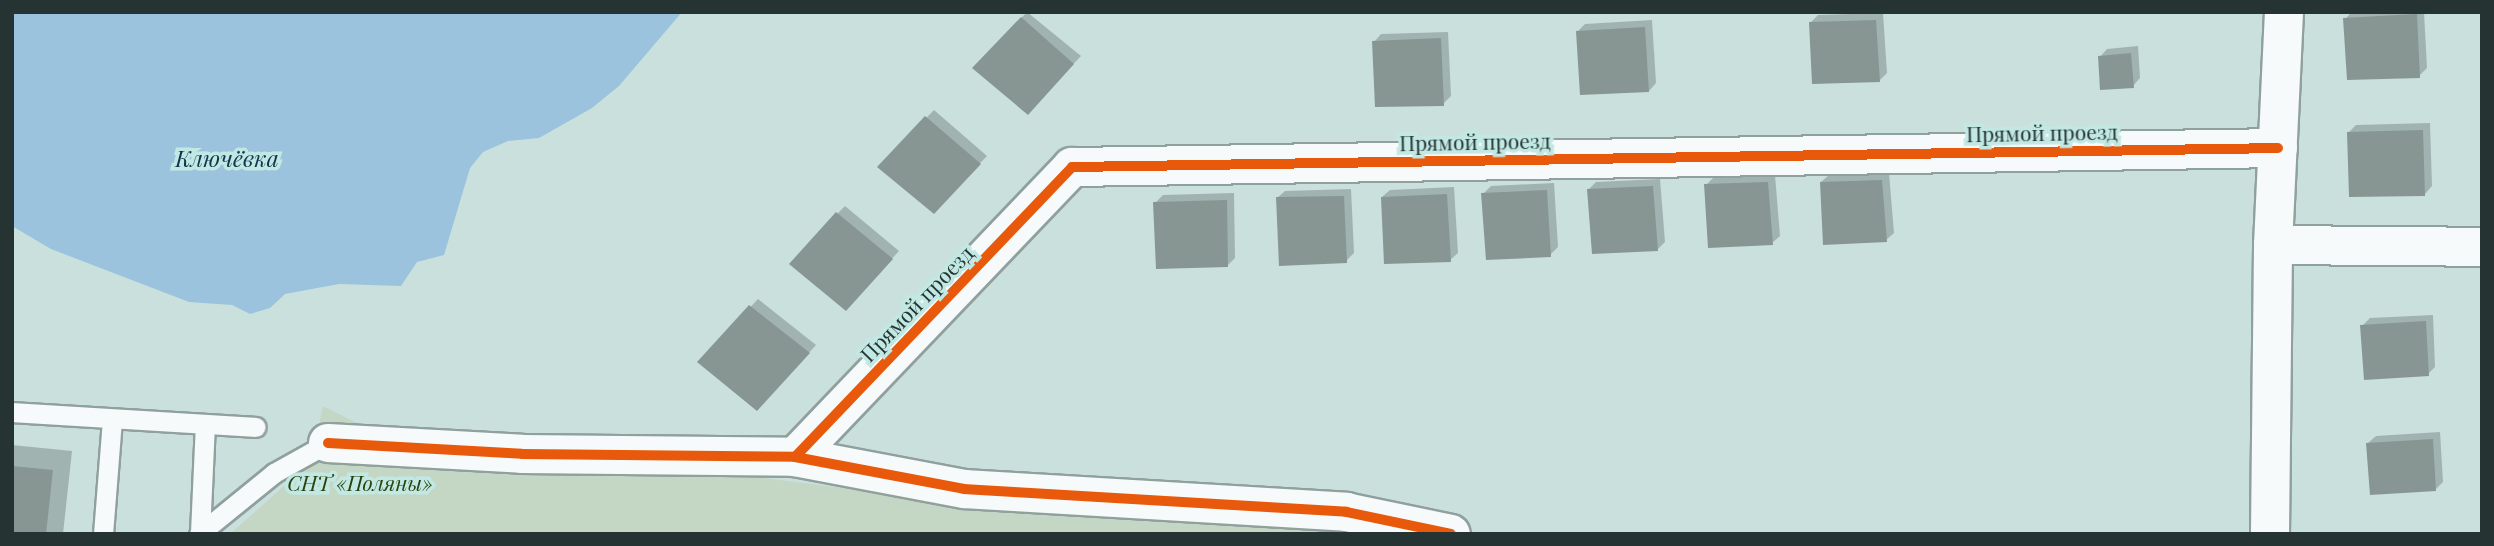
<!DOCTYPE html>
<meta charset="utf-8">
<style>
body{margin:0}
#map{position:relative;width:2494px;height:546px;overflow:hidden;background:#cae0dd;font-family:"Playfair Display",serif}
div>[style]{position:absolute}
[style*='--x']{left:calc(var(--x)*1px);top:calc(var(--y)*1px);width:calc(var(--w)*1px);rotate:calc(var(--a)*1deg)}
.green>*{inset:0;background:#c3d7c4}
.water>*{inset:0;background:#9bc3dd}
.shadow>*{inset:0;background:#0003}
.building>*{inset:0;background:#879692}
.roads{filter:drop-shadow(2px 0 #8fa09d) drop-shadow(-2px 0 #8fa09d) drop-shadow(0 2px #8fa09d) drop-shadow(0 -2px #8fa09d)}
.service>*{height:19px;margin:-9.5px;padding:0 9.5px;transform-origin:9.5px;border-radius:9.5px;background:#f7fafa}
.minor>*{height:38px;margin:-19px;padding:0 19px;transform-origin:19px;border-radius:19px;background:#f7fafa}
.cycleway>*{height:10px;margin:-5px;padding:0 5px;transform-origin:5px;border-radius:5px;background:#e8590c}
span{translate:-50% -50%;white-space:nowrap;text-align:center;line-height:1.15;-webkit-text-stroke:7px #c2e8e4;paint-order:stroke}
.street-label{font-size:21px;color:#253432}
.park-label{font-size:21px;color:#29410b;font-style:italic}
.water-label{font-size:23px;color:#10354f;font-style:italic}
.frame{position:absolute;inset:0;border:14px solid #253432;pointer-events:none}
</style>
<div id="map">
<div class="green">
<i style="clip-path:polygon(323px 406px,443px 466px,602px 476px,748px 476px,945px 501px,1384px 534px,230px 534px,311px 462px)"></i>
</div>
<div class="water">
<i style="clip-path:polygon(12px 12px,682px 12px,619px 86px,592px 108px,539px 138px,508px 141px,483px 152px,470px 168px,444px 255px,417px 262px,401px 286px,339px 284px,285px 294px,270px 308px,250px 314px,232px 305px,189px 302px,51px 249px,12px 226px)"></i>
</div>
<div class="shadow">
<i style="clip-path:polygon(1027px 12px,1081px 56px,1035px 105px,975px 67px)"></i>
<i style="clip-path:polygon(2352px 12px,2424px 12px,2427px 68px,2419px 76px,2345px 19px)"></i>
<i style="clip-path:polygon(1883px 13px,1887px 73px,1880px 80px,1810px 23px,1818px 15px)"></i>
<i style="clip-path:polygon(1652px 20px,1656px 83px,1649px 91px,1578px 31px,1585px 24px)"></i>
<i style="clip-path:polygon(1448px 32px,1451px 96px,1443px 104px,1374px 42px,1381px 34px)"></i>
<i style="clip-path:polygon(2138px 46px,2140px 78px,2133px 86px,2100px 57px,2107px 49px)"></i>
<i style="clip-path:polygon(934px 110px,987px 156px,933px 212px,879px 167px)"></i>
<i style="clip-path:polygon(2430px 123px,2432px 186px,2425px 194px,2348px 133px,2356px 125px)"></i>
<i style="clip-path:polygon(1889px 173px,1894px 233px,1886px 240px,1821px 182px,1829px 175px)"></i>
<i style="clip-path:polygon(1775px 175px,1780px 236px,1772px 243px,1706px 185px,1714px 177px)"></i>
<i style="clip-path:polygon(1660px 179px,1665px 242px,1658px 249px,1589px 189px,1596px 182px)"></i>
<i style="clip-path:polygon(1554px 183px,1558px 247px,1550px 255px,1483px 194px,1491px 186px)"></i>
<i style="clip-path:polygon(1454px 187px,1458px 253px,1450px 260px,1382px 197px,1390px 190px)"></i>
<i style="clip-path:polygon(1351px 189px,1354px 253px,1346px 261px,1277px 198px,1285px 191px)"></i>
<i style="clip-path:polygon(1234px 193px,1235px 258px,1228px 265px,1155px 203px,1163px 195px)"></i>
<i style="clip-path:polygon(845px 206px,899px 251px,853px 301px,838px 213px)"></i>
<i style="clip-path:polygon(758px 299px,816px 345px,765px 401px,699px 362px)"></i>
<i style="clip-path:polygon(2433px 315px,2435px 367px,2428px 374px,2362px 326px,2370px 318px)"></i>
<i style="clip-path:polygon(2440px 432px,2443px 482px,2436px 489px,2368px 443px,2376px 436px)"></i>
<i style="clip-path:polygon(12px 445px,72px 451px,63px 534px,12px 534px)"></i>
</div>
<div class="building">
<i style="clip-path:polygon(2417px 14px,2420px 78px,2347px 80px,2343px 18px)"></i>
<i style="clip-path:polygon(1021px 17px,1074px 64px,1028px 115px,972px 68px)"></i>
<i style="clip-path:polygon(1876px 20px,1880px 82px,1812px 84px,1809px 22px)"></i>
<i style="clip-path:polygon(1645px 27px,1649px 92px,1580px 95px,1576px 31px)"></i>
<i style="clip-path:polygon(1441px 38px,1444px 106px,1375px 107px,1372px 41px)"></i>
<i style="clip-path:polygon(2131px 53px,2134px 88px,2100px 90px,2098px 56px)"></i>
<i style="clip-path:polygon(925px 116px,981px 164px,934px 214px,877px 167px)"></i>
<i style="clip-path:polygon(2423px 130px,2425px 196px,2349px 197px,2347px 132px)"></i>
<i style="clip-path:polygon(1882px 180px,1887px 242px,1823px 245px,1820px 182px)"></i>
<i style="clip-path:polygon(1768px 182px,1773px 245px,1708px 248px,1704px 184px)"></i>
<i style="clip-path:polygon(1653px 186px,1658px 251px,1592px 254px,1587px 189px)"></i>
<i style="clip-path:polygon(1547px 190px,1551px 257px,1486px 260px,1481px 193px)"></i>
<i style="clip-path:polygon(1447px 194px,1451px 262px,1384px 264px,1381px 197px)"></i>
<i style="clip-path:polygon(1344px 196px,1347px 263px,1279px 266px,1276px 197px)"></i>
<i style="clip-path:polygon(1227px 200px,1228px 267px,1156px 269px,1153px 202px)"></i>
<i style="clip-path:polygon(836px 212px,893px 259px,846px 311px,789px 264px)"></i>
<i style="clip-path:polygon(749px 305px,810px 353px,757px 411px,697px 362px)"></i>
<i style="clip-path:polygon(2426px 321px,2429px 376px,2364px 380px,2360px 325px)"></i>
<i style="clip-path:polygon(2433px 439px,2436px 491px,2370px 495px,2366px 443px)"></i>
<i style="clip-path:polygon(12px 466px,53px 470px,46px 534px,12px 534px)"></i>
</div>
<div class="roads">
<div class="service">
<i style="--x:12;--y:412;--w:244;--a:3.5"></i>
<i style="--x:200;--y:533;--w:109;--a:-87.4"></i>
<i style="--x:103;--y:534;--w:115;--a:-85.5"></i>
<i style="--x:199;--y:534;--w:97;--a:-39.1"></i>
<i style="--x:274;--y:473;--w:62;--a:-29.1"></i>
</div>
<div class="minor">
<i style="--x:2273;--y:245;--w:209;--a:0.5"></i>
<i style="--x:328;--y:443;--w:194;--a:3.2"></i>
<i style="--x:522;--y:454;--w:273;--a:0.6"></i>
<i style="--x:795;--y:457;--w:172;--a:10.7"></i>
<i style="--x:964;--y:489;--w:383;--a:3.4"></i>
<i style="--x:1346;--y:512;--w:107;--a:11.8"></i>
<i style="--x:795;--y:457;--w:401;--a:-46.3"></i>
<i style="--x:1072;--y:167;--w:1206;--a:-0.9"></i>
<i style="--x:2270;--y:534;--w:289;--a:-89.4"></i>
<i style="--x:2273;--y:245;--w:233;--a:-87.3"></i>
</div>
</div>
<div class="cycleway">
<i style="--x:328;--y:443;--w:194;--a:3.2"></i>
<i style="--x:522;--y:454;--w:273;--a:0.6"></i>
<i style="--x:795;--y:457;--w:172;--a:10.7"></i>
<i style="--x:964;--y:489;--w:383;--a:3.4"></i>
<i style="--x:1346;--y:512;--w:107;--a:11.8"></i>
<i style="--x:795;--y:457;--w:401;--a:-46.3"></i>
<i style="--x:1072;--y:167;--w:1206;--a:-0.9"></i>
</div>
<div class="street-label">
<span style="left:2042px;top:132px;rotate:-1deg">Прямой проезд</span>
<span style="left:1475px;top:141px;rotate:-1deg">Прямой проезд</span>
<span style="left:916px;top:303px;rotate:-46deg">Прямой проезд</span>
</div>
<div class="park-label">
<span style="left:360px;top:482px">СНТ «Поляны»</span>
</div>
<div class="water-label">
<span style="left:227px;top:158px">Ключёвка</span>
</div>
<div class="frame"></div>
</div>
